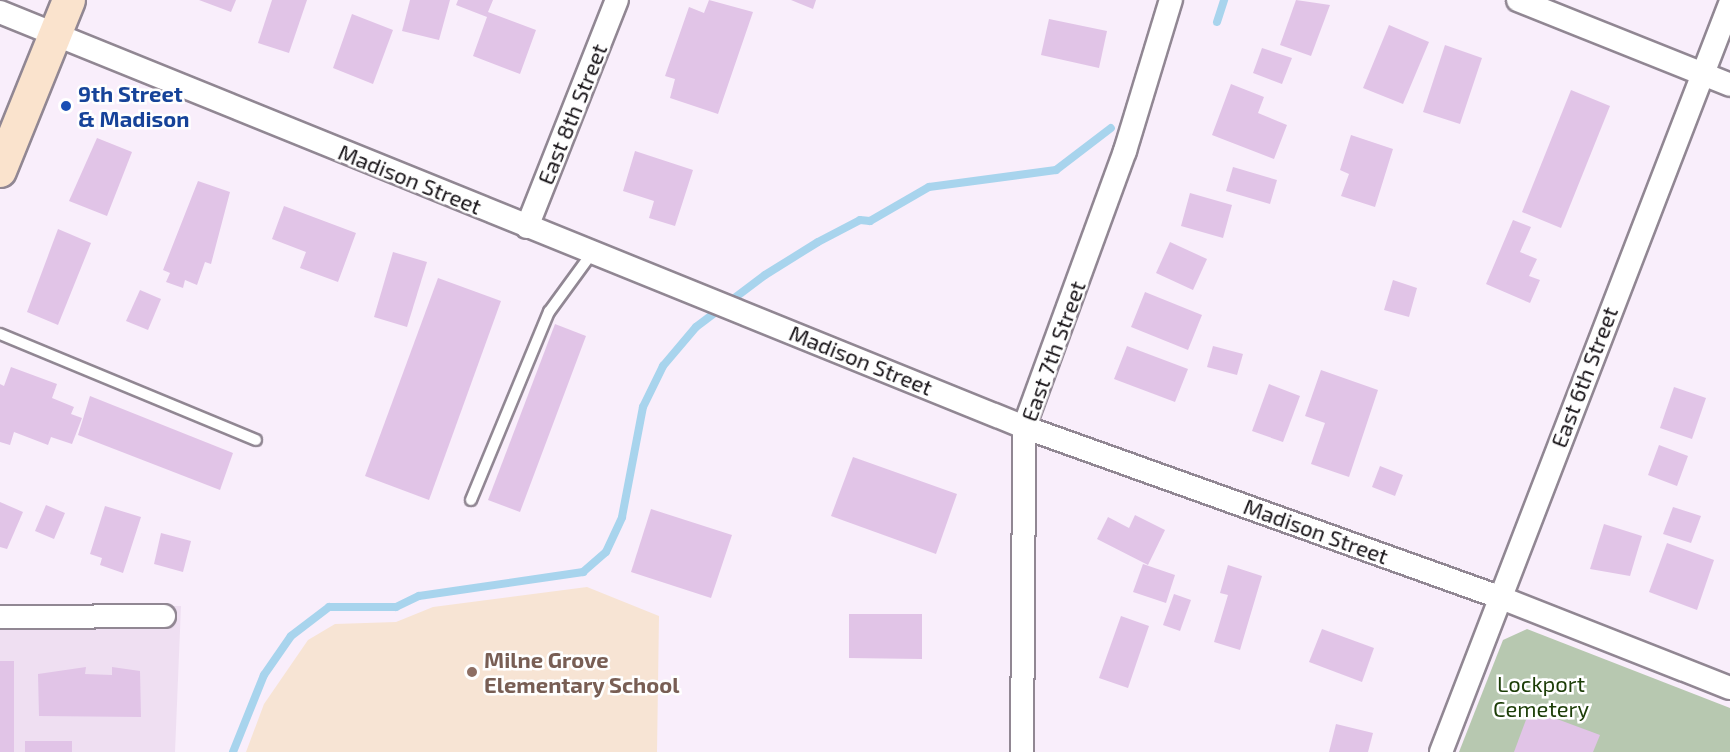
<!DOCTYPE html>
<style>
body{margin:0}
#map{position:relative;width:1730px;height:752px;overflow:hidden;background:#f9eefb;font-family:"Exo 2",sans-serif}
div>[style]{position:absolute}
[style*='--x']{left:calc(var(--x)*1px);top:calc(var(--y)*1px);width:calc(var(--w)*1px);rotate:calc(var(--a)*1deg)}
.built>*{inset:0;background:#efdff2}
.education>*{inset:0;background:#f7e4d4}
.green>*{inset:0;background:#b7c8b0}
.stream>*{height:8px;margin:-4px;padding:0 4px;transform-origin:4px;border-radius:4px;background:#a8d4ed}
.building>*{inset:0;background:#e1c4e7}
.roads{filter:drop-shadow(2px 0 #918793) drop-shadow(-2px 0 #918793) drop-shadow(0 2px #918793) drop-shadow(0 -2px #918793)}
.service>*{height:10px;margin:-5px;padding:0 5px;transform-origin:5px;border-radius:5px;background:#fff}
.minor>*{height:22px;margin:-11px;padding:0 11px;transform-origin:11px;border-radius:11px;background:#fff}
.secondary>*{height:32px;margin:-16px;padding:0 16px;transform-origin:16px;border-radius:16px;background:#fae3cd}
.dots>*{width:16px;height:16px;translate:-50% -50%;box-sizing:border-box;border:3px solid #fff;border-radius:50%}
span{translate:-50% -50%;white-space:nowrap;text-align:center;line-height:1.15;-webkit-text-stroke:5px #fff;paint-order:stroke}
.transit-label{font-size:22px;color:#164399;font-weight:700}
.left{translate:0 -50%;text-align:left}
.street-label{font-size:22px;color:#151115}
.education-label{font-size:22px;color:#785e54;font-weight:700}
.park-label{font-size:22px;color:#1c3d07}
</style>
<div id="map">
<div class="built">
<i style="clip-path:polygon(0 606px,181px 606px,175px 752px,0 752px)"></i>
</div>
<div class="education">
<i style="clip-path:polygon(587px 587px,659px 616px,657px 752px,246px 752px,264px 704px,308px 640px,335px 624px,396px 622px,433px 607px)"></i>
</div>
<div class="green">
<i style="clip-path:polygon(1527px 629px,1730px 708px,1730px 752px,1459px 752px,1503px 640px)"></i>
</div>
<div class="stream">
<i style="--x:1217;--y:22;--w:23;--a:-72"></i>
<i style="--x:233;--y:752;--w:83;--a:-68.1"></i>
<i style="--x:264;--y:675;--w:47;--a:-55.3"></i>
<i style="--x:291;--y:636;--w:48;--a:-37.3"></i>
<i style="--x:329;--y:607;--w:67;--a:0"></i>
<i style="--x:396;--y:607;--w:25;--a:-26"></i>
<i style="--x:419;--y:596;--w:166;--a:-8.3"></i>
<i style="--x:583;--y:572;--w:30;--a:-41"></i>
<i style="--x:606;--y:552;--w:38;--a:-65"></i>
<i style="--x:622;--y:517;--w:112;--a:-79.2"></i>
<i style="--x:643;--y:407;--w:46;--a:-64"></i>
<i style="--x:663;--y:366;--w:51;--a:-49.8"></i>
<i style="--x:696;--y:327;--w:86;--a:-37"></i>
<i style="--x:765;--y:275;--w:62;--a:-31.9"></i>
<i style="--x:818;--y:242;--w:47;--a:-27.6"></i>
<i style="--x:860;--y:220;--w:10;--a:6"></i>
<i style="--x:870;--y:221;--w:68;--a:-30"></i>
<i style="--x:929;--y:187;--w:128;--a:-7.6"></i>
<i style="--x:1056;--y:170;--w:69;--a:-37.4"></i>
</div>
<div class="building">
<i style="clip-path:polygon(199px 0,236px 0,231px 12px)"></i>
<i style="clip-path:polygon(272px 0,307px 0,289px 53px,258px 43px)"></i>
<i style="clip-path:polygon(410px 0,450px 0,439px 40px,402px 31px)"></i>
<i style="clip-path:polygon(458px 0,493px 0,488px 12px,536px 30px,520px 74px,473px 56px,487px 17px,456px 5px)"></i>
<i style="clip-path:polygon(709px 0,753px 12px,718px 114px,670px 98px,675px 79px,665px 76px,689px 7px,704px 13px)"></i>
<i style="clip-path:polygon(791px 0,816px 0,813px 9px)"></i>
<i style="clip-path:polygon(1296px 0,1330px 5px,1311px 56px,1280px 45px)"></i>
<i style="clip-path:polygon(352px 14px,393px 30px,373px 84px,333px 68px)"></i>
<i style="clip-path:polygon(1049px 19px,1107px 31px,1099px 68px,1041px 55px)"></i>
<i style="clip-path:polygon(1389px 25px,1429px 42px,1403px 104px,1363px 88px)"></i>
<i style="clip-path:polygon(1445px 45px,1482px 58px,1460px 124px,1423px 112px)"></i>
<i style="clip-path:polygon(1262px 48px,1292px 58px,1282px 84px,1253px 73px)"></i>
<i style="clip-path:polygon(1231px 84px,1264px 97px,1258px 113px,1287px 125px,1274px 159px,1212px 135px)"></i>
<i style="clip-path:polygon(1571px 90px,1610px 106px,1561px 228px,1522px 212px)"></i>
<i style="clip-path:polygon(1351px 135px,1393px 149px,1375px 207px,1341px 196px,1349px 174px,1340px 170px)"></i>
<i style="clip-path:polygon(97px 138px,132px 152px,107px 216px,69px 201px)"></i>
<i style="clip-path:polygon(635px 151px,693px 170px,675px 226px,649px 218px,654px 201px,623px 191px)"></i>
<i style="clip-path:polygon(1233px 167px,1277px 180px,1270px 204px,1226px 191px)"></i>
<i style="clip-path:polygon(198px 181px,230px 192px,211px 264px,205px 262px,197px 285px,185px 280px,183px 288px,166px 282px,170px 273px,163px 270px)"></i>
<i style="clip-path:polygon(1190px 193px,1232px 205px,1223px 238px,1181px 226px)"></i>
<i style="clip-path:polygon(284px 206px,356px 233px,338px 282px,300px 268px,306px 252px,272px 239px)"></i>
<i style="clip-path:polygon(1513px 220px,1531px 227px,1520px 252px,1537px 259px,1529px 276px,1540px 280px,1530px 303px,1486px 284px)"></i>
<i style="clip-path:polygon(58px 229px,91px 243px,58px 325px,27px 312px)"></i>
<i style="clip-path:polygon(1170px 242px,1207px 259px,1193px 290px,1156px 273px)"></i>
<i style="clip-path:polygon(393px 252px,427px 262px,407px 327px,374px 317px)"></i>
<i style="clip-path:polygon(438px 278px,501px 301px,429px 500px,365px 476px)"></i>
<i style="clip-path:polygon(1393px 280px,1417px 288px,1409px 317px,1384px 310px)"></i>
<i style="clip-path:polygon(140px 290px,161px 299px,148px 330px,126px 321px)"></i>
<i style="clip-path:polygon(1145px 292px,1202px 315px,1188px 350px,1131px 327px)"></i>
<i style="clip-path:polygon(555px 324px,586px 336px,520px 512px,488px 500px)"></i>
<i style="clip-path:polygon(1127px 346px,1188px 369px,1175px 402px,1114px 379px)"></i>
<i style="clip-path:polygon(1213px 346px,1243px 354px,1237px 375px,1207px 367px)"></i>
<i style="clip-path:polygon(11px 367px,57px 384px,52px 398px,74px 407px,71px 414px,82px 418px,72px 444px,51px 437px,48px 445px,14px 432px,10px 445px,0 442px,0 384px,4px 386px)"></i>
<i style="clip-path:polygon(1321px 370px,1378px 390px,1349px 477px,1311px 464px,1325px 423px,1305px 416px)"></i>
<i style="clip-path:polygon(1269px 384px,1300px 396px,1283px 442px,1252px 431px)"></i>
<i style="clip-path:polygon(1674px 387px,1706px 398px,1692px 439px,1660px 428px)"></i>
<i style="clip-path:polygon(90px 396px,233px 453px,220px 490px,78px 435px)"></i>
<i style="clip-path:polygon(1659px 445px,1688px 456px,1677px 486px,1648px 475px)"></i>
<i style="clip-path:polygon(853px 457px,957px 494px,936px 554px,831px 516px)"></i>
<i style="clip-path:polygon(1380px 466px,1403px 475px,1395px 496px,1372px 487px)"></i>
<i style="clip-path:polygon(0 502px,23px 512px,7px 549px,0 547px)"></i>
<i style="clip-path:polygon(46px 505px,65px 513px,54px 539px,35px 531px)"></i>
<i style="clip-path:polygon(105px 506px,141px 517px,123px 573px,100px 565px,102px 558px,90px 554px)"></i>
<i style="clip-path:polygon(1673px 507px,1701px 516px,1691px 543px,1663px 534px)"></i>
<i style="clip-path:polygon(651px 509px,732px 535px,711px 598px,631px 572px)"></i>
<i style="clip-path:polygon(1135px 515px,1165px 530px,1148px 565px,1097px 539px,1108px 517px,1129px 528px)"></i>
<i style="clip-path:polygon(1604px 524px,1642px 536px,1630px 576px,1590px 569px)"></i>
<i style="clip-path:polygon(161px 533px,191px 541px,183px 572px,154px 564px)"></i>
<i style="clip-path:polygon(1667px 543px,1714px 560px,1697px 610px,1649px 592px)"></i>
<i style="clip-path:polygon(1143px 564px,1175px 575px,1166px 603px,1133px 592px)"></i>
<i style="clip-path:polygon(1228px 565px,1262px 576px,1240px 650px,1214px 642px,1228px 595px,1220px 593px)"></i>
<i style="clip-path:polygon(1174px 594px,1191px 600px,1180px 631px,1163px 625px)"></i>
<i style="clip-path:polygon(849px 614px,922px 614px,922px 659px,849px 658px)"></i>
<i style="clip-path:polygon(1121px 616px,1149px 626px,1128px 688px,1099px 678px)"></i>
<i style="clip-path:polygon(1322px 629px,1374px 648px,1362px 682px,1309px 662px)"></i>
<i style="clip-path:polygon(0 661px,14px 661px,14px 752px,0 752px)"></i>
<i style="clip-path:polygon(86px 667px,85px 674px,112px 675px,112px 667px,140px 671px,141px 717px,39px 716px,38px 674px)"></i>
<i style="clip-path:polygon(1530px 709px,1600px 735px,1593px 752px,1514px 752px)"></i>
<i style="clip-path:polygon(1336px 724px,1373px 733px,1368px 752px,1329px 752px)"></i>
<i style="clip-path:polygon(25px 741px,72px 741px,72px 752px,25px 752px)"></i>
</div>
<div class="roads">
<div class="service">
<i style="--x:0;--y:334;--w:277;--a:22.5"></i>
<i style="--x:471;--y:500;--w:204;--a:-67.5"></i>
<i style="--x:549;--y:312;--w:73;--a:-53.9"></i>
</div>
<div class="minor">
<i style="--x:1518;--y:0;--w:228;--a:21.8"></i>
<i style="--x:0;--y:12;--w:1105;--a:22.06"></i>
<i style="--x:1024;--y:427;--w:505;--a:19.69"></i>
<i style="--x:1499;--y:597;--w:248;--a:21.5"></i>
<i style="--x:527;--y:227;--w:244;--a:-68.4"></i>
<i style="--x:0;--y:617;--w:164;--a:-0.3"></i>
<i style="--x:1022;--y:752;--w:325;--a:-89.6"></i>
<i style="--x:1024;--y:427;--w:294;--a:-69.9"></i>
<i style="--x:1125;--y:151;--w:158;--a:-73.1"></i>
<i style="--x:1441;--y:752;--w:802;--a:-68.88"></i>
</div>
<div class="secondary">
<i style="--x:0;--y:171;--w:184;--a:-68"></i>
</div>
</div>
<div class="dots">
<i style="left:66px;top:106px;background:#1a4fb4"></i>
<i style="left:472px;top:672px;background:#8d6e63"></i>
</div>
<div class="transit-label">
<span class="left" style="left:78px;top:106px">9th Street<br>&amp; Madison</span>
</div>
<div class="street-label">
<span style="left:572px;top:114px;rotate:-68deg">East 8th Street</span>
<span style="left:410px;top:179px;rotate:22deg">Madison Street</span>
<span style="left:1053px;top:351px;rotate:-70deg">East 7th Street</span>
<span style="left:861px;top:360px;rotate:22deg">Madison Street</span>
<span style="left:1584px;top:377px;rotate:-69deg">East 6th Street</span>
<span style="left:1316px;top:531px;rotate:20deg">Madison Street</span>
</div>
<div class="education-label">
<span class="left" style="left:484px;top:672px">Milne Grove<br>Elementary School</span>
</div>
<div class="park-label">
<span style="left:1541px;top:696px">Lockport<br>Cemetery</span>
</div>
</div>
